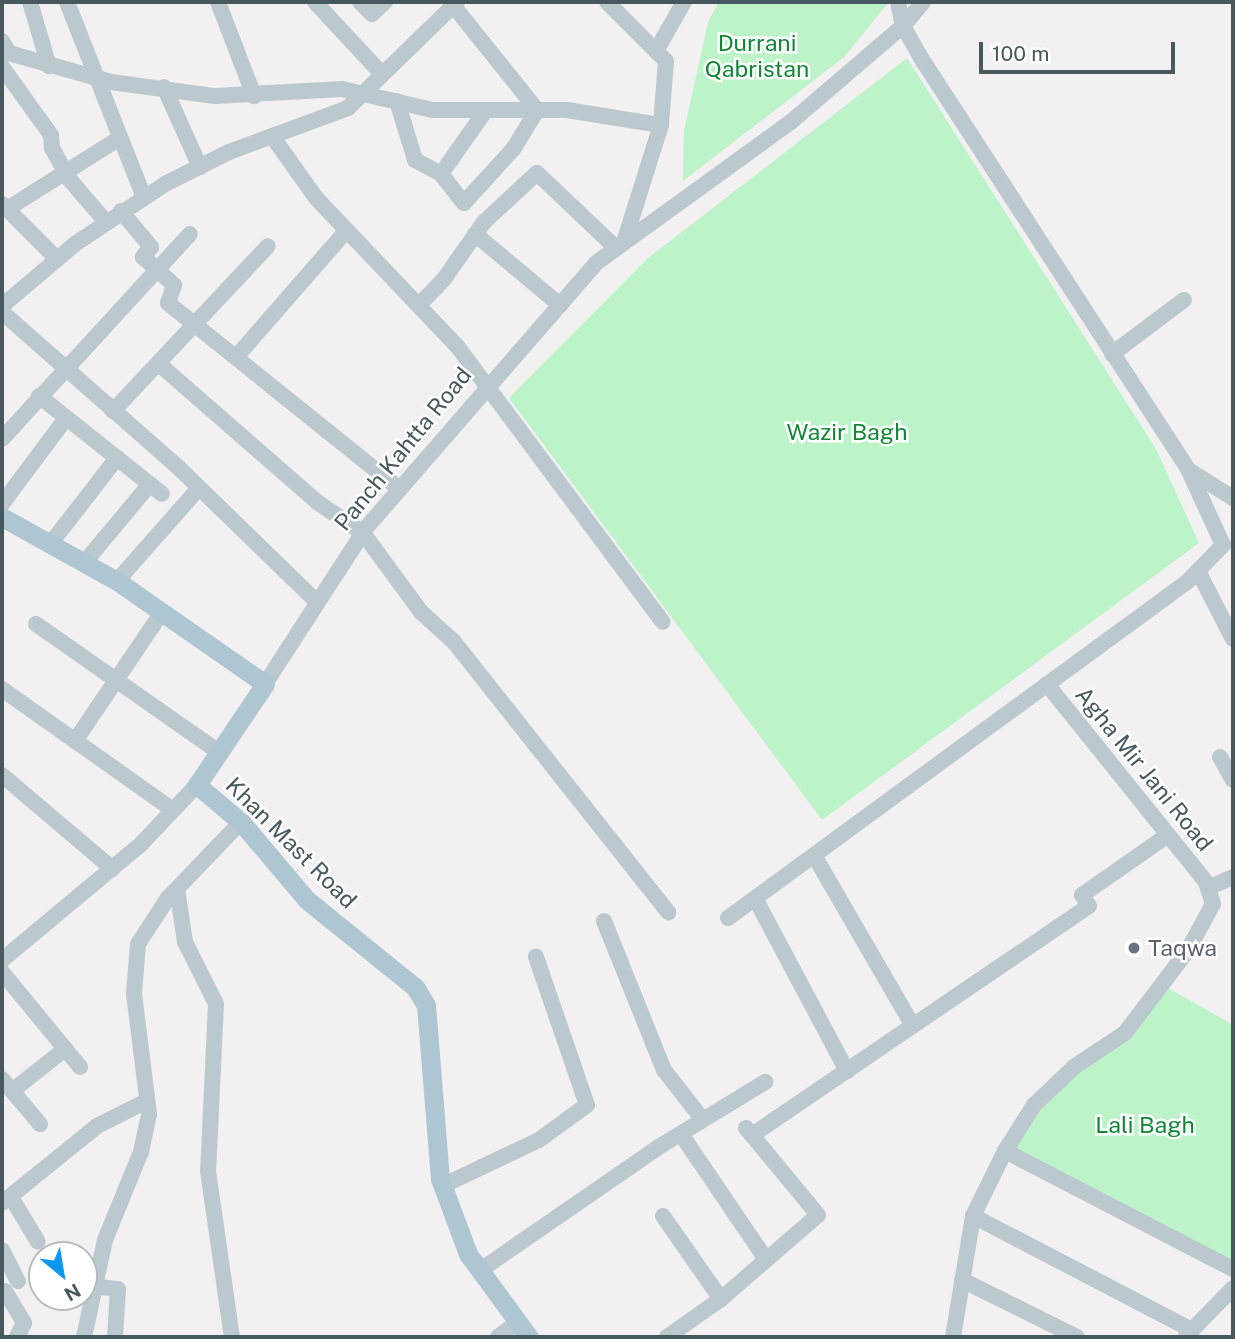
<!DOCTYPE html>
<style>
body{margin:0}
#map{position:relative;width:1235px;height:1339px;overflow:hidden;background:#f3f0f1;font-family:"Public Sans",sans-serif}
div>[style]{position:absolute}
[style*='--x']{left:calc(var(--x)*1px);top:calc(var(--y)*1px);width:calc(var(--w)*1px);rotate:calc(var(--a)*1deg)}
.green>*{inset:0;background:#bcf3c8}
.minor>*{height:16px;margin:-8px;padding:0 8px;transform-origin:8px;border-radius:8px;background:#bbc8ce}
.major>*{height:19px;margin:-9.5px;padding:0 9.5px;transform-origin:9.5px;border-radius:9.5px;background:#aec6d1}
.dots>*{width:19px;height:19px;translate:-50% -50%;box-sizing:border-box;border:4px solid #fff;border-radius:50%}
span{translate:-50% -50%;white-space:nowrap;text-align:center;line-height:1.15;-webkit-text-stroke:5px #fff;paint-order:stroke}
.park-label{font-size:23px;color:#108737}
.street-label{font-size:23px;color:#47585f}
.worship-label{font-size:23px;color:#5b616d}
.left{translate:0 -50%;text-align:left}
.frame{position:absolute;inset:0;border:4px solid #47585f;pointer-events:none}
.north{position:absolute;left:28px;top:1241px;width:70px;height:70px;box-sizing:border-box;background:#fff;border:2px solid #b5bcbf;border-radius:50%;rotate:150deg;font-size:19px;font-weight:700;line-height:28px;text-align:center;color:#47585f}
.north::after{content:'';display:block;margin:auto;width:24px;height:32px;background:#0c98f1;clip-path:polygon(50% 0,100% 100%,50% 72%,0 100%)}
.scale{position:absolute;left:979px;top:42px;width:196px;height:32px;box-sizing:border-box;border:4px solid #47585f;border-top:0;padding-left:9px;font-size:21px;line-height:24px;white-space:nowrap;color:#47585f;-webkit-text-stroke:5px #fff;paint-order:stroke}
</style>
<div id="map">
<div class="green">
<i style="clip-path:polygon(719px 2px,889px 2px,844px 57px,683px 181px,684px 131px,708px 22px)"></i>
<i style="clip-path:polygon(907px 58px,1156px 449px,1199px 543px,822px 820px,509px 398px,648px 258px)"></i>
<i style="clip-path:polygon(1163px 985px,1233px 1025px,1233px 1272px,1005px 1151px,1034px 1105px,1125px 1033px)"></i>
</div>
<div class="minor">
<i style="--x:30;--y:2;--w:67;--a:73.5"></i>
<i style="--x:67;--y:2;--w:210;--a:68.5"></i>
<i style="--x:218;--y:2;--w:101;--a:69"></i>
<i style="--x:315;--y:2;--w:98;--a:47.1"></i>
<i style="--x:360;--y:2;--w:17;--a:45"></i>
<i style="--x:372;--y:14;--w:18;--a:-43"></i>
<i style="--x:607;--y:2;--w:83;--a:45"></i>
<i style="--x:666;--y:61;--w:64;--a:94.5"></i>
<i style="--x:661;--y:125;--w:120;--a:107.5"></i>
<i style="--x:2;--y:41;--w:14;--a:60"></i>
<i style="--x:9;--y:53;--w:106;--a:15.9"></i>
<i style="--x:111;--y:82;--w:105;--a:7.7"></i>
<i style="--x:215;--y:96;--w:127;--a:-3.2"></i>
<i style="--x:342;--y:89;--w:93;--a:13"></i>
<i style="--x:433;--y:110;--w:134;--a:0"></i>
<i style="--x:567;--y:110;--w:95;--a:9.1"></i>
<i style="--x:656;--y:51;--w:56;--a:-60.3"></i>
<i style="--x:2;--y:67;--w:84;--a:54.2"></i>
<i style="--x:51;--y:135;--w:13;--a:86"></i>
<i style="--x:52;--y:148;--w:37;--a:61"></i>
<i style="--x:70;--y:180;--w:55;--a:49.4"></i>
<i style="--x:164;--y:87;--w:88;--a:65.8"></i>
<i style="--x:397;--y:101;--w:62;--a:73"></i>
<i style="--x:415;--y:160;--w:30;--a:28"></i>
<i style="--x:441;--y:174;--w:37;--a:52"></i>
<i style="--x:464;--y:203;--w:74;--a:-47.7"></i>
<i style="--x:514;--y:148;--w:44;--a:-58.8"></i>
<i style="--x:537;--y:110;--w:134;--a:-128.7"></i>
<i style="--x:272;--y:136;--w:76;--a:54.6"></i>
<i style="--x:316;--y:198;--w:204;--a:46.4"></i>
<i style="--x:457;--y:346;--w:344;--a:53.3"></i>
<i style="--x:441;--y:174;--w:78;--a:-54.9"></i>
<i style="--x:2;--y:204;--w:78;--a:45"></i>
<i style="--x:7;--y:209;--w:131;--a:-32.2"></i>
<i style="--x:121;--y:211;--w:47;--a:50.2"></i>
<i style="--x:151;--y:247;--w:13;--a:129"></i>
<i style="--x:143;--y:257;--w:42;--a:42.1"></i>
<i style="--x:174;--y:285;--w:19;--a:108"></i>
<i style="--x:168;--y:303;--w:297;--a:38.8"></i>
<i style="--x:475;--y:234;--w:111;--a:39.9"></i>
<i style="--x:419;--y:305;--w:36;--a:-46"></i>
<i style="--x:444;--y:279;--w:70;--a:-54.9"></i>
<i style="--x:484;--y:222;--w:72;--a:-42.8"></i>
<i style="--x:537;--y:173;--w:108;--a:43.5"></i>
<i style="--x:2;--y:306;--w:96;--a:-40.3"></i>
<i style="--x:75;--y:244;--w:108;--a:-33.7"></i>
<i style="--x:165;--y:184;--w:72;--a:-26.6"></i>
<i style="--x:229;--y:152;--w:127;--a:-20.3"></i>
<i style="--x:348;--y:108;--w:152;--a:-44.2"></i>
<i style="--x:2;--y:312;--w:236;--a:41.4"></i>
<i style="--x:179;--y:468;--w:192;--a:44.2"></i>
<i style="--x:1112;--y:354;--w:90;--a:-36.9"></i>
<i style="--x:237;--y:356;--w:167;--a:-48.9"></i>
<i style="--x:159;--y:364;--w:210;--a:41.1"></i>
<i style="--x:317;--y:502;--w:55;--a:34"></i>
<i style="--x:363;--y:533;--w:98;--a:53.7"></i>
<i style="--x:421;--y:612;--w:45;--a:42.3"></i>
<i style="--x:454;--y:642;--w:345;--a:51.6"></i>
<i style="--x:39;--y:396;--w:157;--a:38.5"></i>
<i style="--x:113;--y:411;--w:226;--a:-46.8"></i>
<i style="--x:2;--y:439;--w:278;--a:-47.5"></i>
<i style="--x:1190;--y:471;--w:51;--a:32.1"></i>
<i style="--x:2;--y:504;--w:107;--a:-53.3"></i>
<i style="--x:51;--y:543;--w:108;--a:-52.2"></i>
<i style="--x:84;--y:563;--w:103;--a:-50.1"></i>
<i style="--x:1198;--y:571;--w:76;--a:62.8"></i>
<i style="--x:117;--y:581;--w:124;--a:-48.6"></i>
<i style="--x:36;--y:624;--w:223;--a:35"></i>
<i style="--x:265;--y:684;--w:186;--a:-57.1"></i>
<i style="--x:366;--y:528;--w:351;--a:-49"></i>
<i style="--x:596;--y:263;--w:242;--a:-35.9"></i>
<i style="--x:792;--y:121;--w:146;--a:-40.6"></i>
<i style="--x:903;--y:26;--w:31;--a:-50"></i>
<i style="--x:2;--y:689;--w:209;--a:35.3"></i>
<i style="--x:75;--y:741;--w:156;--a:-56"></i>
<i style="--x:1220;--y:757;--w:26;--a:61"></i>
<i style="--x:2;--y:775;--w:145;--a:40.3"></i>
<i style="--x:815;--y:857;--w:195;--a:59.9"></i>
<i style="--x:1208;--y:888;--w:27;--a:-24"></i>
<i style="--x:177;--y:889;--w:54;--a:81.4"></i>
<i style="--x:185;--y:942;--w:69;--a:63.4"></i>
<i style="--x:216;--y:1004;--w:167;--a:92.7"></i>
<i style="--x:208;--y:1171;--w:168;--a:81.8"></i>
<i style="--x:756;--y:900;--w:194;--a:62"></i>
<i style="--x:728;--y:918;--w:569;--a:-36.21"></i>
<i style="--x:1187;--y:582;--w:52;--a:-45.8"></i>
<i style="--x:1223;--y:545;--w:84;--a:-114.7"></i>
<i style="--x:1188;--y:469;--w:484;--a:-123"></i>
<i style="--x:924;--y:63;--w:43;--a:-119.6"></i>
<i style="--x:903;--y:26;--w:25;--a:-102"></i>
<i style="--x:604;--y:921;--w:161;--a:68.1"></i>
<i style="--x:664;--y:1070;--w:63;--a:52"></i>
<i style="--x:2;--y:960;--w:181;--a:-39.8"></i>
<i style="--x:141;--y:844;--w:81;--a:-46.5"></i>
<i style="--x:2;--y:972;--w:123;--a:50.6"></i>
<i style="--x:2;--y:1079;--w:59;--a:49.8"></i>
<i style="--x:12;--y:1091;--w:68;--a:-38.4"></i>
<i style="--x:681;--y:1134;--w:150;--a:55.9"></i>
<i style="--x:752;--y:1135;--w:407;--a:-34.2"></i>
<i style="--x:1089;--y:906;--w:13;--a:-122"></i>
<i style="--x:1082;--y:895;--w:105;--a:-34.9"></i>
<i style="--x:1005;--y:1151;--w:257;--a:27.4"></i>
<i style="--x:442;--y:1186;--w:107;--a:-25.4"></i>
<i style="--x:539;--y:1140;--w:59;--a:-36.1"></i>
<i style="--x:587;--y:1105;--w:157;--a:-109"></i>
<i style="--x:11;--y:1197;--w:52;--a:59"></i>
<i style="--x:2;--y:1203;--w:122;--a:-39"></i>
<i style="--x:97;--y:1126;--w:56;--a:-26.6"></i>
<i style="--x:663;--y:1216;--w:101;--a:55.1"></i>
<i style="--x:973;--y:1216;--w:247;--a:27.5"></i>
<i style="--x:2;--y:1250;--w:35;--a:63"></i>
<i style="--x:479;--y:1271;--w:216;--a:-34.6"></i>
<i style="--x:657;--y:1148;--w:127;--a:-31.4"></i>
<i style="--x:962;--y:1280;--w:128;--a:26.4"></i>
<i style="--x:92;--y:1286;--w:26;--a:7"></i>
<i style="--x:118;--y:1289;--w:48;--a:93.6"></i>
<i style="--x:5;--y:1291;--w:37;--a:59"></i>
<i style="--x:24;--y:1323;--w:16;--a:117"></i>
<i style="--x:1186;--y:1336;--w:67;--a:-45.6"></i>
<i style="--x:84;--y:1337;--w:99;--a:-77.8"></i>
<i style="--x:105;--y:1240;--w:95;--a:-67.8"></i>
<i style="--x:141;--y:1152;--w:39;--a:-78"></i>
<i style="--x:149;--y:1114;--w:122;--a:-97.1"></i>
<i style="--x:134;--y:993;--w:49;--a:-85.3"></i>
<i style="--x:138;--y:944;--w:55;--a:-56.9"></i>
<i style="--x:168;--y:898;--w:105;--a:-46.2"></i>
<i style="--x:498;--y:1337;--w:25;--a:-37"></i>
<i style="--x:667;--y:1337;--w:66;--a:-35.1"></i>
<i style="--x:721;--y:1299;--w:128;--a:-40.9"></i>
<i style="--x:818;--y:1215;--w:113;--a:-129.6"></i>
<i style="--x:953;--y:1337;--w:123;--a:-80.6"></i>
<i style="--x:973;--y:1216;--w:72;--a:-63.8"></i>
<i style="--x:1005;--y:1151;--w:54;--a:-57.8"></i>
<i style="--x:1034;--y:1105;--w:55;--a:-43.5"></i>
<i style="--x:1074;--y:1067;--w:61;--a:-33.7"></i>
<i style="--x:1125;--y:1033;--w:104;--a:-52.8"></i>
<i style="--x:1188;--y:950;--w:52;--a:-61.5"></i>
<i style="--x:1213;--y:904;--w:23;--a:-108"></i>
<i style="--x:1206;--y:882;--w:254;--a:-128.8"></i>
</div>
<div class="major">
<i style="--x:2;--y:517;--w:132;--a:29.1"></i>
<i style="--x:117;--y:581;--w:180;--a:34.8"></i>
<i style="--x:265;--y:684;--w:122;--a:124"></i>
<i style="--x:197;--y:785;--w:57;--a:40.1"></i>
<i style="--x:241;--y:822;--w:102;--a:49.8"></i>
<i style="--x:307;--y:900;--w:139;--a:38.9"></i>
<i style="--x:415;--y:987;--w:21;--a:59"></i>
<i style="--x:426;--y:1005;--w:175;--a:85.4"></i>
<i style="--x:440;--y:1179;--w:80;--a:69.5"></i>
<i style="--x:468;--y:1254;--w:103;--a:53.7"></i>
</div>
<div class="dots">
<i style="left:1134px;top:948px;background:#6b7280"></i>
</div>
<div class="park-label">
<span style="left:757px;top:56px">Durrani<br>Qabristan</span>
<span style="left:847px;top:432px">Wazir Bagh</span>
<span style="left:1145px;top:1125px">Lali Bagh</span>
</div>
<div class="street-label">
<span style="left:403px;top:449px;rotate:-51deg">Panch Kahtta Road</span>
<span style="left:1144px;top:769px;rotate:51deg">Agha Mir Jani Road</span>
<span style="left:291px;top:843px;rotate:45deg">Khan Mast Road</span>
</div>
<div class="worship-label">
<span class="left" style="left:1148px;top:948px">Taqwa</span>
</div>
<div class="frame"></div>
<div class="north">N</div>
<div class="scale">100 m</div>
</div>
